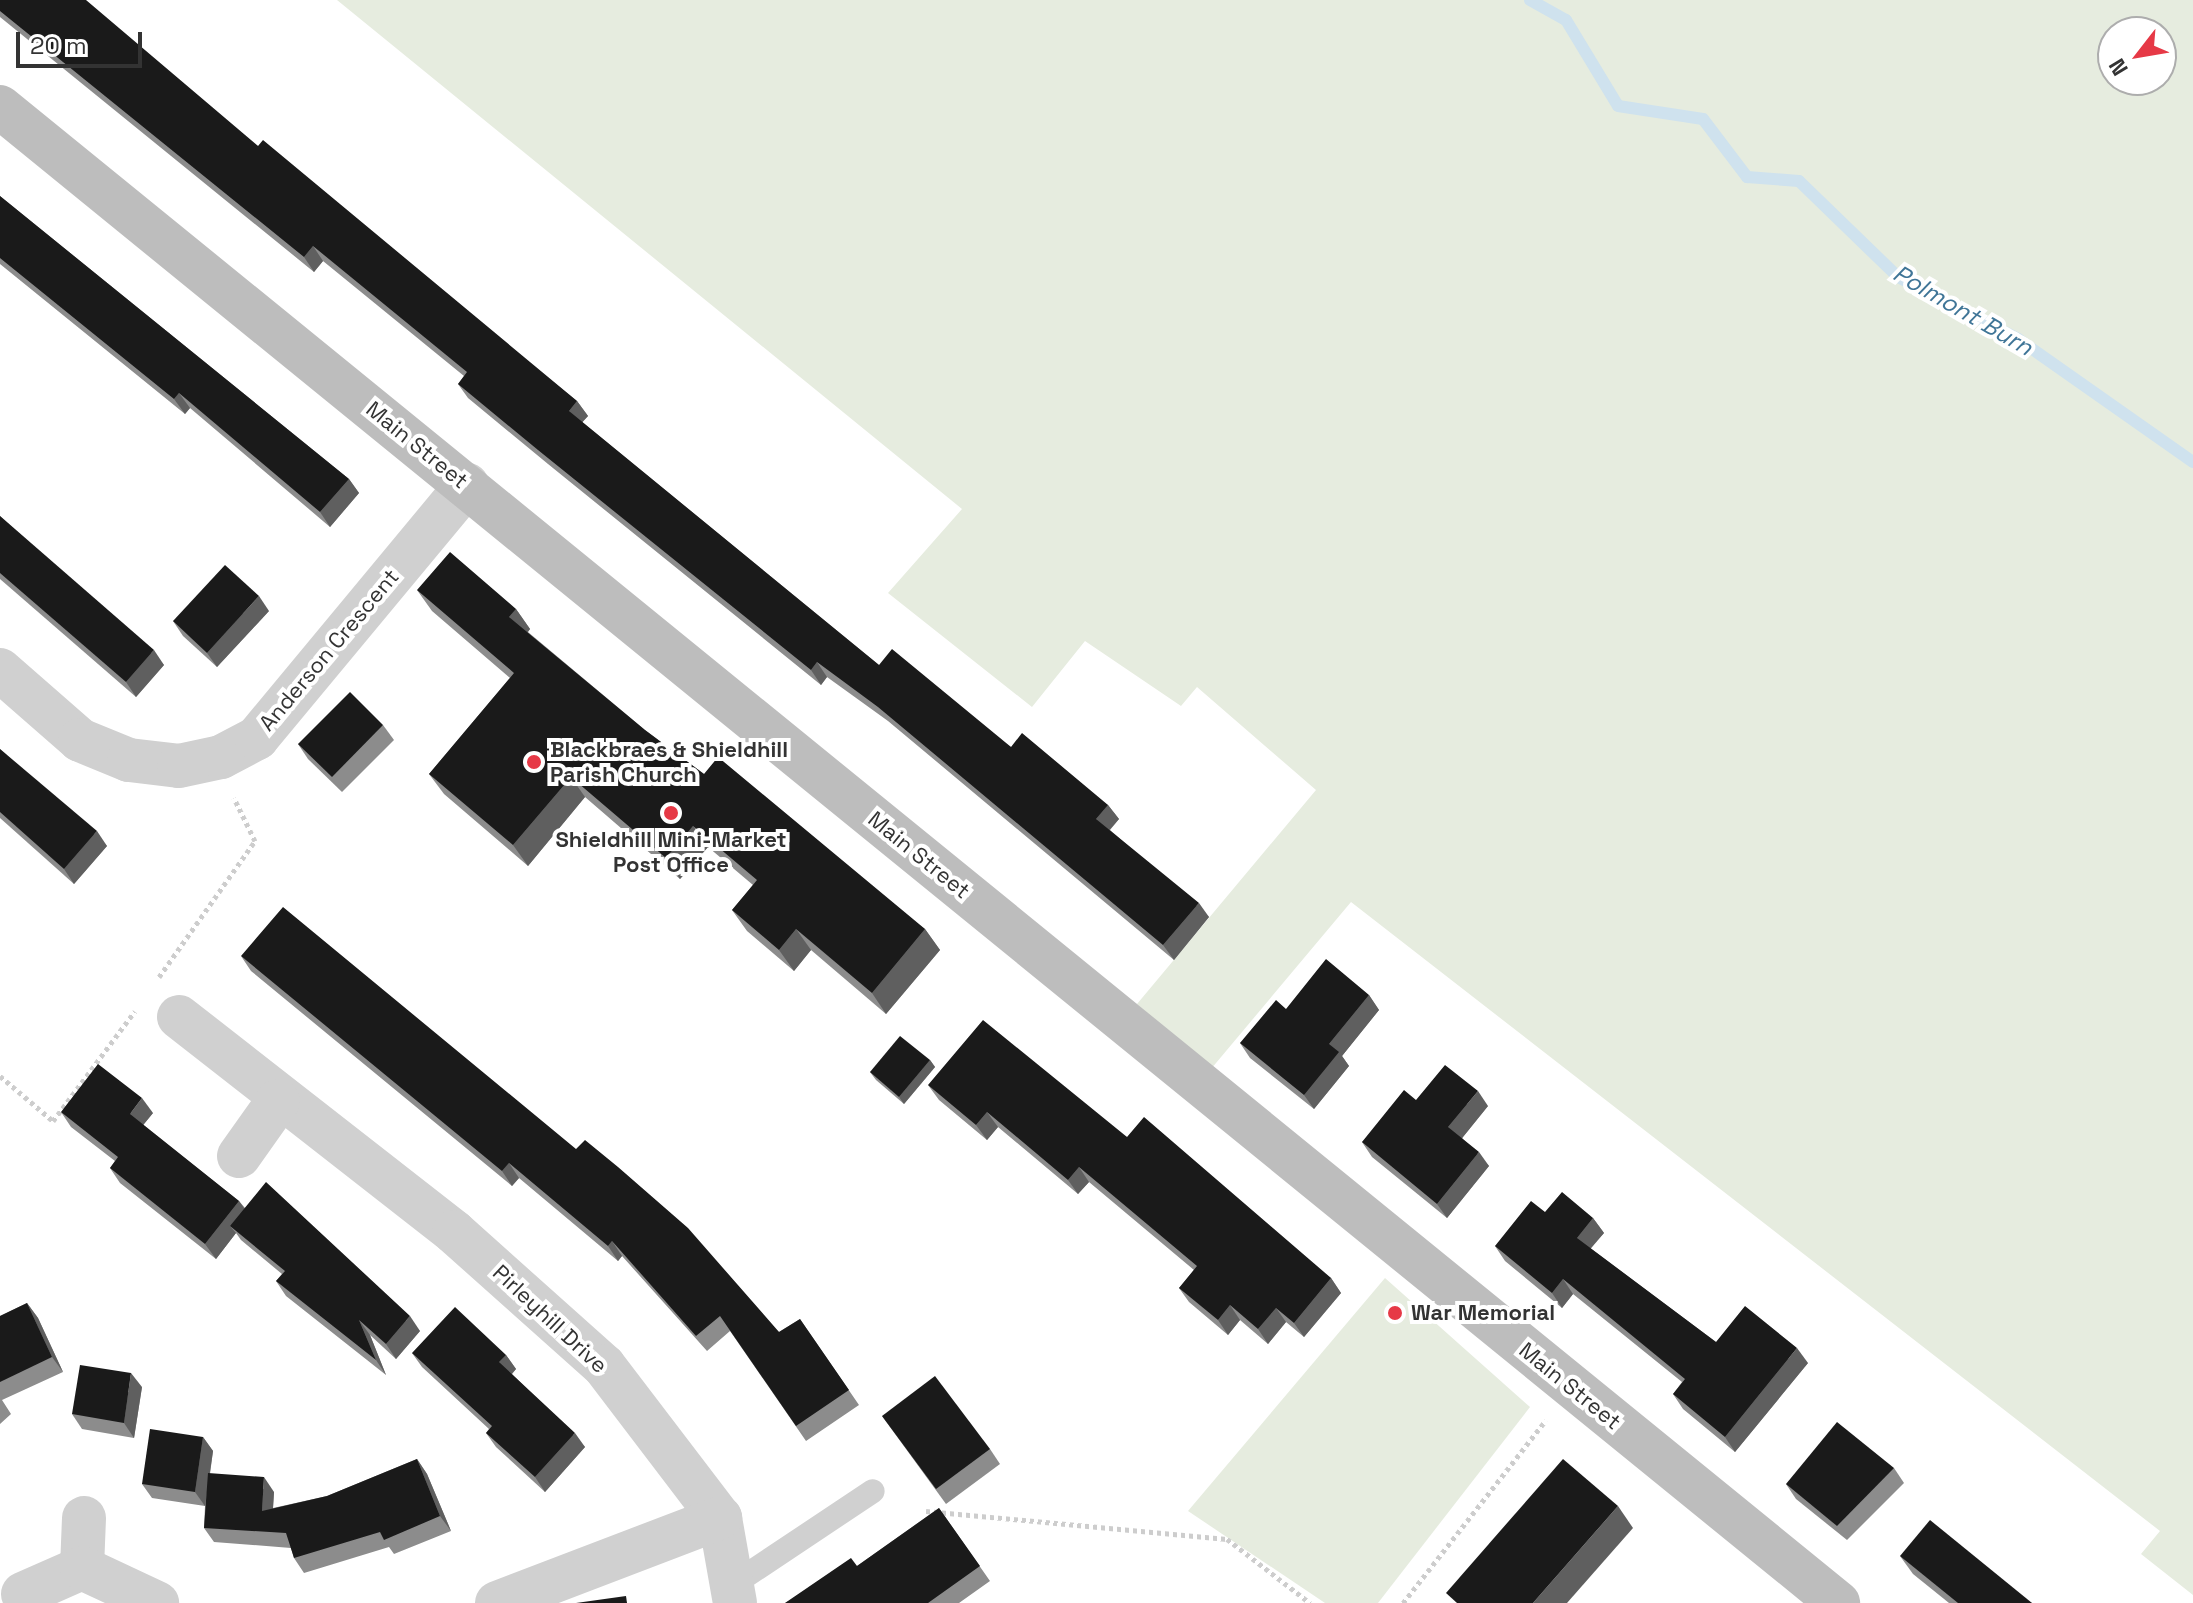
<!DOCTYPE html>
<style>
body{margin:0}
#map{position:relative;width:2193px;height:1603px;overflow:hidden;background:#fff;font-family:"Space Grotesk",sans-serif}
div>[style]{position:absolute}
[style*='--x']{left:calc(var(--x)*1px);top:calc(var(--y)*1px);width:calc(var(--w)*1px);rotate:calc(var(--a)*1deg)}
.green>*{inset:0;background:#e6ecdf}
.stream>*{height:12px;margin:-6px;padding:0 6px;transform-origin:6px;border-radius:6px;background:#cfe2ee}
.path>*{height:5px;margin-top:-2.5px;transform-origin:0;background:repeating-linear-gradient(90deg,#cdcdcd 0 4px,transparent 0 8px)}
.service>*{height:24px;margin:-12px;padding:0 12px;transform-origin:12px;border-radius:12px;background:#d0d0d0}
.minor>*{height:44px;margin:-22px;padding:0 22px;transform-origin:22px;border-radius:22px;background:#d0d0d0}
.secondary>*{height:44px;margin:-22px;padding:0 22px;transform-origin:22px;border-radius:22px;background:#bdbdbd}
.wall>*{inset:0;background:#8c8c8c}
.shaded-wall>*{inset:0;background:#5f5f5f}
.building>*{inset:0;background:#1a1a1a}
.dots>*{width:22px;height:22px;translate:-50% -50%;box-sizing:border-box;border:4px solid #fff;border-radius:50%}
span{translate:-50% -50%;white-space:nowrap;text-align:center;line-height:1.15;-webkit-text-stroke:8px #fff;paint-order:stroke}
.street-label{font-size:22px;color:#333}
.poi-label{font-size:22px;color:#333;font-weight:700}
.left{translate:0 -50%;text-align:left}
.water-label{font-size:24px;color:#3f7597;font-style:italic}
.north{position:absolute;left:2097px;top:16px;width:80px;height:80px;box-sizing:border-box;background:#fff;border:2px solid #adadad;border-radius:50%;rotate:239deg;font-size:22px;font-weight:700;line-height:32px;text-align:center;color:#333}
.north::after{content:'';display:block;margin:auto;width:28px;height:36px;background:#e63946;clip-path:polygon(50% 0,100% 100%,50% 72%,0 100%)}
.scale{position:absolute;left:16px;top:32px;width:126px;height:36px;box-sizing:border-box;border:4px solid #333;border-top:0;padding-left:10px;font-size:24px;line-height:28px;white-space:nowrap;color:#333;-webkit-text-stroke:6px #fff;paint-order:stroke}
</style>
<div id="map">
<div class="green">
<i style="clip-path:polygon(evenodd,337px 0,2193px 0,2193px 1595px,2141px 1554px,2160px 1531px,1351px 902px,1211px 1069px,1137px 1004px,1316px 790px,1197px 687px,1181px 706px,1085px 641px,1032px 707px,888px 593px,962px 509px,337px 0,2113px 32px,2161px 32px,2161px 80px,2113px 80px,2113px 32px)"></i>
<i style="clip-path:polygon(1385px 1278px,1530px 1407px,1378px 1603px,1325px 1603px,1188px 1511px)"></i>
</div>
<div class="stream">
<i style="--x:1530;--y:0;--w:41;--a:29.1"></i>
<i style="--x:1566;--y:20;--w:100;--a:58.8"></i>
<i style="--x:1618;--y:106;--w:86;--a:8.7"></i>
<i style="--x:1703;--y:119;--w:73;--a:52.8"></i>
<i style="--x:1747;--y:177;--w:52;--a:4.4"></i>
<i style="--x:1799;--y:181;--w:138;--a:44.1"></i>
<i style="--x:1898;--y:277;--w:135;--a:27.3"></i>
<i style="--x:2018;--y:339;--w:214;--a:35.1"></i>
</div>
<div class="path">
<i style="--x:159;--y:977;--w:166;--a:-54.8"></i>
<i style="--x:255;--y:841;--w:48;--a:-116"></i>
<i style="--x:0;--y:1076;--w:70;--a:40.3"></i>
<i style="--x:53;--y:1121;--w:137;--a:-53.3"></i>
<i style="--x:926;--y:1511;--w:302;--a:5.3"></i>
<i style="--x:1227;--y:1539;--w:105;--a:37.6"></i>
<i style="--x:1403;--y:1603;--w:232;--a:-52"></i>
</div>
<div class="service">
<i style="--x:732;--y:1585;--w:169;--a:-33.7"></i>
</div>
<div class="minor">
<i style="--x:0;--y:670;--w:106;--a:41.2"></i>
<i style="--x:80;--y:740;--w:53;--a:22.2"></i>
<i style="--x:129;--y:760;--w:50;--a:6.8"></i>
<i style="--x:179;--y:766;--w:43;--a:-12.1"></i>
<i style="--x:221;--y:757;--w:41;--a:-27.8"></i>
<i style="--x:257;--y:738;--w:329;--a:-50.3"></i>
<i style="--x:179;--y:1017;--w:349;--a:38"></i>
<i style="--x:454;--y:1232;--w:201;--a:41.8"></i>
<i style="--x:604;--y:1366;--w:191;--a:52.7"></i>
<i style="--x:720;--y:1518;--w:86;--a:80"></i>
<i style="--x:239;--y:1156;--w:67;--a:-54.7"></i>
<i style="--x:82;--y:1568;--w:50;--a:-87.7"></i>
<i style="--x:23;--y:1594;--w:64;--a:-23.8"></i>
<i style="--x:82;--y:1568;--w:83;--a:25"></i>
<i style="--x:497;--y:1603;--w:239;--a:-20.9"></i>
</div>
<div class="secondary">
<i style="--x:0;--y:107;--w:2370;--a:39.14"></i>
</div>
<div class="wall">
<i style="clip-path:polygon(0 0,258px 146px,577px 401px,588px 416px,582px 422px,879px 665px,1011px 747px,1108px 805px,1119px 819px,1110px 830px,1209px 917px,1174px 960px,888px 721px,827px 677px,821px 685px,548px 464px,468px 398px,458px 384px,464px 376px,323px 261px,314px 272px,0 17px)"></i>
<i style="clip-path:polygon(0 196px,349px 479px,359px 493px,330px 527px,190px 408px,185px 414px,0 264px)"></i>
<i style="clip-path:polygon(0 516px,164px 665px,136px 697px,0 579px)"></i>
<i style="clip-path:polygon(417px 590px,516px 609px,530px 629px,528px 632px,645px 730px,704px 774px,925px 929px,940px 950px,886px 1014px,811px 950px,794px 971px,747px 931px,732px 910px,753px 885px,708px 847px,680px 879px,585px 797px,528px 866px,444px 794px,429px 774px,510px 678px,432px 611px)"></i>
<i style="clip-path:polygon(269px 611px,217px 667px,183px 636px,173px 621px)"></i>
<i style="clip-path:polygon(383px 725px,394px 740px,342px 792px,308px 759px,298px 744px)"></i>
<i style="clip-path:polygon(0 749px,107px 846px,74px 884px,0 818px)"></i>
<i style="clip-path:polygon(241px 956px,779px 1332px,800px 1319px,859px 1405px,806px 1441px,730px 1331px,707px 1351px,622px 1256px,618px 1261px,519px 1178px,512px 1186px,251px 971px)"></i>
<i style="clip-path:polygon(1369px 995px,1379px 1010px,1342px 1056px,1349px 1066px,1314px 1109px,1250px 1058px,1240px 1043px,1286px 1009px)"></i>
<i style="clip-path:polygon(930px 1060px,935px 1067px,904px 1104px,876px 1080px,870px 1072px)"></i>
<i style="clip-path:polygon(928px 1085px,1127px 1137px,1331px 1278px,1341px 1293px,1304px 1337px,1286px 1322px,1268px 1344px,1240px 1320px,1228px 1335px,1189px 1302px,1179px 1288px,1194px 1270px,1089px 1182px,1078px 1194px,998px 1127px,987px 1140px,939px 1100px)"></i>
<i style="clip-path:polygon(1416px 1100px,1488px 1106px,1462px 1138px,1489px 1166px,1447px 1218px,1372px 1157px,1362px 1142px)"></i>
<i style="clip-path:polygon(61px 1112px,153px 1113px,143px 1125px,239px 1201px,245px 1208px,420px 1331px,396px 1359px,370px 1335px,386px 1375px,286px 1296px,276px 1281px,282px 1274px,241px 1240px,236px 1233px,216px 1259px,120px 1183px,110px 1168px,115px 1161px,71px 1127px)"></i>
<i style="clip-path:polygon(1545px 1212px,1593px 1218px,1604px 1233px,1590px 1248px,1716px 1342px,1808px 1363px,1735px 1452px,1683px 1409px,1673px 1394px,1682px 1382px,1573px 1294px,1562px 1308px,1505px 1261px,1495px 1246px)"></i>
<i style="clip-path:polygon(27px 1303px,38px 1318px,63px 1372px,2px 1400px,11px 1414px,0 1424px,0 1316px)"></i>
<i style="clip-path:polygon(412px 1353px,506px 1355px,516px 1369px,512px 1374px,585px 1447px,545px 1492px,496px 1447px,486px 1433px,489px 1429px,422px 1367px)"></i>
<i style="clip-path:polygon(142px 1387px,134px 1438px,82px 1429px,72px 1414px)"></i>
<i style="clip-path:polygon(882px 1416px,990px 1449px,1000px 1464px,946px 1504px)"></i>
<i style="clip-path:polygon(203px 1437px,213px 1451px,210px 1474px,274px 1492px,273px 1508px,327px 1496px,417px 1459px,427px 1474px,451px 1531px,394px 1554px,389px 1547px,304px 1573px,294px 1558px,291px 1548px,214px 1542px,204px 1528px,205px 1506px,152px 1498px,142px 1484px)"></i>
<i style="clip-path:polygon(1894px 1468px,1904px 1483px,1847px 1540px,1796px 1499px,1786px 1484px)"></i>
<i style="clip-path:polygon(939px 1508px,990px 1581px,959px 1603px,785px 1603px,857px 1566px)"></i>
<i style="clip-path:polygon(1900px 1556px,2032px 1603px,1949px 1603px,1913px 1574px)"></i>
</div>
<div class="shaded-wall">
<i style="clip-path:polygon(313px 246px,323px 261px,314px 272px,304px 257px)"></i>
<i style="clip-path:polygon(179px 393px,190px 408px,185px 414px,174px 399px)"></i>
<i style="clip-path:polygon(577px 401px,588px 416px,579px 426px,569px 411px)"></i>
<i style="clip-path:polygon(349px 479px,359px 493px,330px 527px,320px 512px)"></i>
<i style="clip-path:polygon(259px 596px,269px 611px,217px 667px,207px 653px)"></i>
<i style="clip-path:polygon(516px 609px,530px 629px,523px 638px,509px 617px)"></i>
<i style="clip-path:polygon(154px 650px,164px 665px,136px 697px,126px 682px)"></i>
<i style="clip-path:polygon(817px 662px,827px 677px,821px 685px,811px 670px)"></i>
<i style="clip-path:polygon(571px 777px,585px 797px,528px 866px,513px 845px)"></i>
<i style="clip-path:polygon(1108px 805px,1119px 819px,1106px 834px,1096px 819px)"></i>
<i style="clip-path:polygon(693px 826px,708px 847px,680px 879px,666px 858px)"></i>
<i style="clip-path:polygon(97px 831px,107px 846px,74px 884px,64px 869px)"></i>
<i style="clip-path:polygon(1199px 903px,1209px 917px,1174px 960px,1163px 945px)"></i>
<i style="clip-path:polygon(796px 929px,811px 950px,794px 971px,779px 950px)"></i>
<i style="clip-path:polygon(925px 929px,940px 950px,886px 1014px,872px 993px)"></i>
<i style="clip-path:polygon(1369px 995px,1379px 1010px,1342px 1056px,1349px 1066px,1314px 1109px,1304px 1095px,1329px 1044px)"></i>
<i style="clip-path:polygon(930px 1060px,935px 1067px,904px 1104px,899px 1097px)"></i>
<i style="clip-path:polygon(1478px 1091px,1488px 1106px,1459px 1142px,1448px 1127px)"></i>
<i style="clip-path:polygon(142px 1098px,153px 1113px,140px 1129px,130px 1114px)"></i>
<i style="clip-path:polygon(987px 1112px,998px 1127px,987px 1140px,976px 1125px)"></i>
<i style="clip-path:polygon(1479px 1152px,1489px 1166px,1447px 1218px,1437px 1204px)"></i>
<i style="clip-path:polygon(509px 1163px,519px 1178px,512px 1186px,502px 1171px)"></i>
<i style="clip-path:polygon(1079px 1167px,1089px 1182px,1078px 1194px,1068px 1180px)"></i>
<i style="clip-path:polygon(239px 1201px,249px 1215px,230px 1226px,236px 1233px,216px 1259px,205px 1244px)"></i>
<i style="clip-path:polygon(1593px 1218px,1604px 1233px,1587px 1253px,1577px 1238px)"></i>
<i style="clip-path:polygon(612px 1241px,622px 1256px,618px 1261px,608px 1246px)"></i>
<i style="clip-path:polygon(1331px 1278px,1341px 1293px,1304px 1337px,1294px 1323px)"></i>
<i style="clip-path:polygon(1563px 1279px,1573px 1294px,1562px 1308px,1552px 1293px)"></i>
<i style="clip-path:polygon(27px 1303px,38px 1318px,63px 1372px,52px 1357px)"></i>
<i style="clip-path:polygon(1230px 1305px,1240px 1320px,1228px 1335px,1218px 1320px)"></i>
<i style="clip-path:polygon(1276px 1308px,1286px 1322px,1268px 1344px,1258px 1329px)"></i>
<i style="clip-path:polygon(410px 1316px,420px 1331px,396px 1359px,386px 1344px)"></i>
<i style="clip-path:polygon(359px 1320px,370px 1335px,386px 1375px,376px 1360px)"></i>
<i style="clip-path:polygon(1797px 1348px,1808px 1363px,1735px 1452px,1725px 1437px)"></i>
<i style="clip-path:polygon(506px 1355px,516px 1369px,509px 1377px,499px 1362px)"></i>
<i style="clip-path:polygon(131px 1373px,142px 1387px,134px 1438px,124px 1423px)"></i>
<i style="clip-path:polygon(575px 1433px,585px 1447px,545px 1492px,535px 1477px)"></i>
<i style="clip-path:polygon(203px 1437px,213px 1451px,205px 1506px,195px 1492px)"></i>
<i style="clip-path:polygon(417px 1459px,427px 1474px,451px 1531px,440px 1516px)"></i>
<i style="clip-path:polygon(264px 1477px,274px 1492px,272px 1525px,262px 1511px)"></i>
<i style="clip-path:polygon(1618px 1506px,1633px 1528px,1567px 1603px,1533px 1603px)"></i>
</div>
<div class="building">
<i style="clip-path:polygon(0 0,86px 0,258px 146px,263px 140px,577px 401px,569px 411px,879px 665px,892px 649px,1011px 747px,1022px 733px,1108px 805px,1096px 819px,1199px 903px,1163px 945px,878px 707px,817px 662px,811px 670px,538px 450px,458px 384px,467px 372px,313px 246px,304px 257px,0 11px)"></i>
<i style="clip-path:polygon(0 196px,349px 479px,320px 512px,179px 393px,174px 399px,0 258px)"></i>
<i style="clip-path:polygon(0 516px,154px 650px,126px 682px,0 573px)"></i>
<i style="clip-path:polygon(450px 552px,516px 609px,509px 617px,645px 730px,704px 774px,718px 757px,925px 929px,872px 993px,796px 929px,779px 950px,732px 910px,757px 880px,693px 826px,666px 858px,571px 777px,513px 845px,429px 774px,514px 673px,417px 590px)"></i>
<i style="clip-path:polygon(225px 565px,259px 596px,207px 653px,173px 621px)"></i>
<i style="clip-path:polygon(350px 692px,383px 725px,332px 777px,298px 744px)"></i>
<i style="clip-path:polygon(0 749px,97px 831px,64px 869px,0 812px)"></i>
<i style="clip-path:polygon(283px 907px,576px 1149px,585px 1140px,618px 1167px,688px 1228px,779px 1332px,800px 1319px,849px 1390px,796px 1426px,720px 1316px,696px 1336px,612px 1241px,608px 1246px,509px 1163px,502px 1171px,241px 956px)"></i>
<i style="clip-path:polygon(1326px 959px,1369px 995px,1329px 1044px,1339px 1052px,1304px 1095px,1240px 1043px,1276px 1000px,1286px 1009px)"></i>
<i style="clip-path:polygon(983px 1020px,1127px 1137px,1144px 1117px,1331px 1278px,1294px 1323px,1276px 1308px,1258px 1329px,1230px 1305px,1218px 1320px,1179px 1288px,1197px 1266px,1079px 1167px,1068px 1180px,987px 1112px,976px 1125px,928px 1085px)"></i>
<i style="clip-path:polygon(900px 1036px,930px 1060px,899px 1097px,870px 1072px)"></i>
<i style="clip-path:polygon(98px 1064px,142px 1098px,130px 1114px,239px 1201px,205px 1244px,110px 1168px,118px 1157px,61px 1112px)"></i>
<i style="clip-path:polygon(1445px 1065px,1478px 1091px,1448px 1127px,1479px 1152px,1437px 1204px,1362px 1142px,1404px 1090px,1416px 1100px)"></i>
<i style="clip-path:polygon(266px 1182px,410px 1316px,386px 1344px,359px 1320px,376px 1360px,276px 1281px,285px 1271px,230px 1226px)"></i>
<i style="clip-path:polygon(1562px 1192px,1593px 1218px,1577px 1238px,1716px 1342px,1745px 1306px,1797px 1348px,1725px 1437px,1673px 1394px,1685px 1379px,1563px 1279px,1552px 1293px,1495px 1246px,1531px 1201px,1545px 1212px)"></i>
<i style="clip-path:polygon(27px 1303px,52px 1357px,0 1382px,0 1316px)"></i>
<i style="clip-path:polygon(455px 1307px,506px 1355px,499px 1362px,575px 1433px,535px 1477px,486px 1433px,492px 1426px,412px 1353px)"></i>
<i style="clip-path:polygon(80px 1365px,131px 1373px,124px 1423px,72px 1414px)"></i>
<i style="clip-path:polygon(935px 1376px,990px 1449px,936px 1489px,882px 1416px)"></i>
<i style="clip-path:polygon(1837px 1422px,1894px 1468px,1837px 1526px,1786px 1484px)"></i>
<i style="clip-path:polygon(150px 1429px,203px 1437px,195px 1492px,142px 1484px)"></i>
<i style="clip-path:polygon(417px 1459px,440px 1516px,384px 1540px,380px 1532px,294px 1558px,286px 1533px,204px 1528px,208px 1473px,264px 1477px,262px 1511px,327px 1496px)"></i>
<i style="clip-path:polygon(1563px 1459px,1618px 1506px,1533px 1603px,1457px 1603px,1446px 1593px)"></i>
<i style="clip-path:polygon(939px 1508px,980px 1566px,928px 1603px,785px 1603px,851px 1558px,857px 1566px)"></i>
<i style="clip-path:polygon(1930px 1520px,2032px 1603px,1958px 1603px,1900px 1556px)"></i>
<i style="clip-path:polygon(626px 1596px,627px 1603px,576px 1603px)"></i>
</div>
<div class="dots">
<i style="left:534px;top:762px;background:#e63946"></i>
<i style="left:671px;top:813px;background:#e63946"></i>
<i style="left:1395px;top:1313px;background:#e63946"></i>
</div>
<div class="street-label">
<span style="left:417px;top:445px;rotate:39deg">Main Street</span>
<span style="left:329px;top:650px;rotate:-50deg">Anderson Crescent</span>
<span style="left:919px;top:855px;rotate:39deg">Main Street</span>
<span style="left:550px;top:1319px;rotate:43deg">Pirleyhill Drive</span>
<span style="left:1570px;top:1386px;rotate:39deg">Main Street</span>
</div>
<div class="poi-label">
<span class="left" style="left:550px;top:762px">Blackbraes &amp; Shieldhill<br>Parish Church</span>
<span style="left:671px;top:852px">Shieldhill Mini-Market<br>Post Office</span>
<span class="left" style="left:1411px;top:1313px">War Memorial</span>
</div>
<div class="water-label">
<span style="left:1963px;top:310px;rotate:30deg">Polmont Burn</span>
</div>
<div class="north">N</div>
<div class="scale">20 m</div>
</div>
